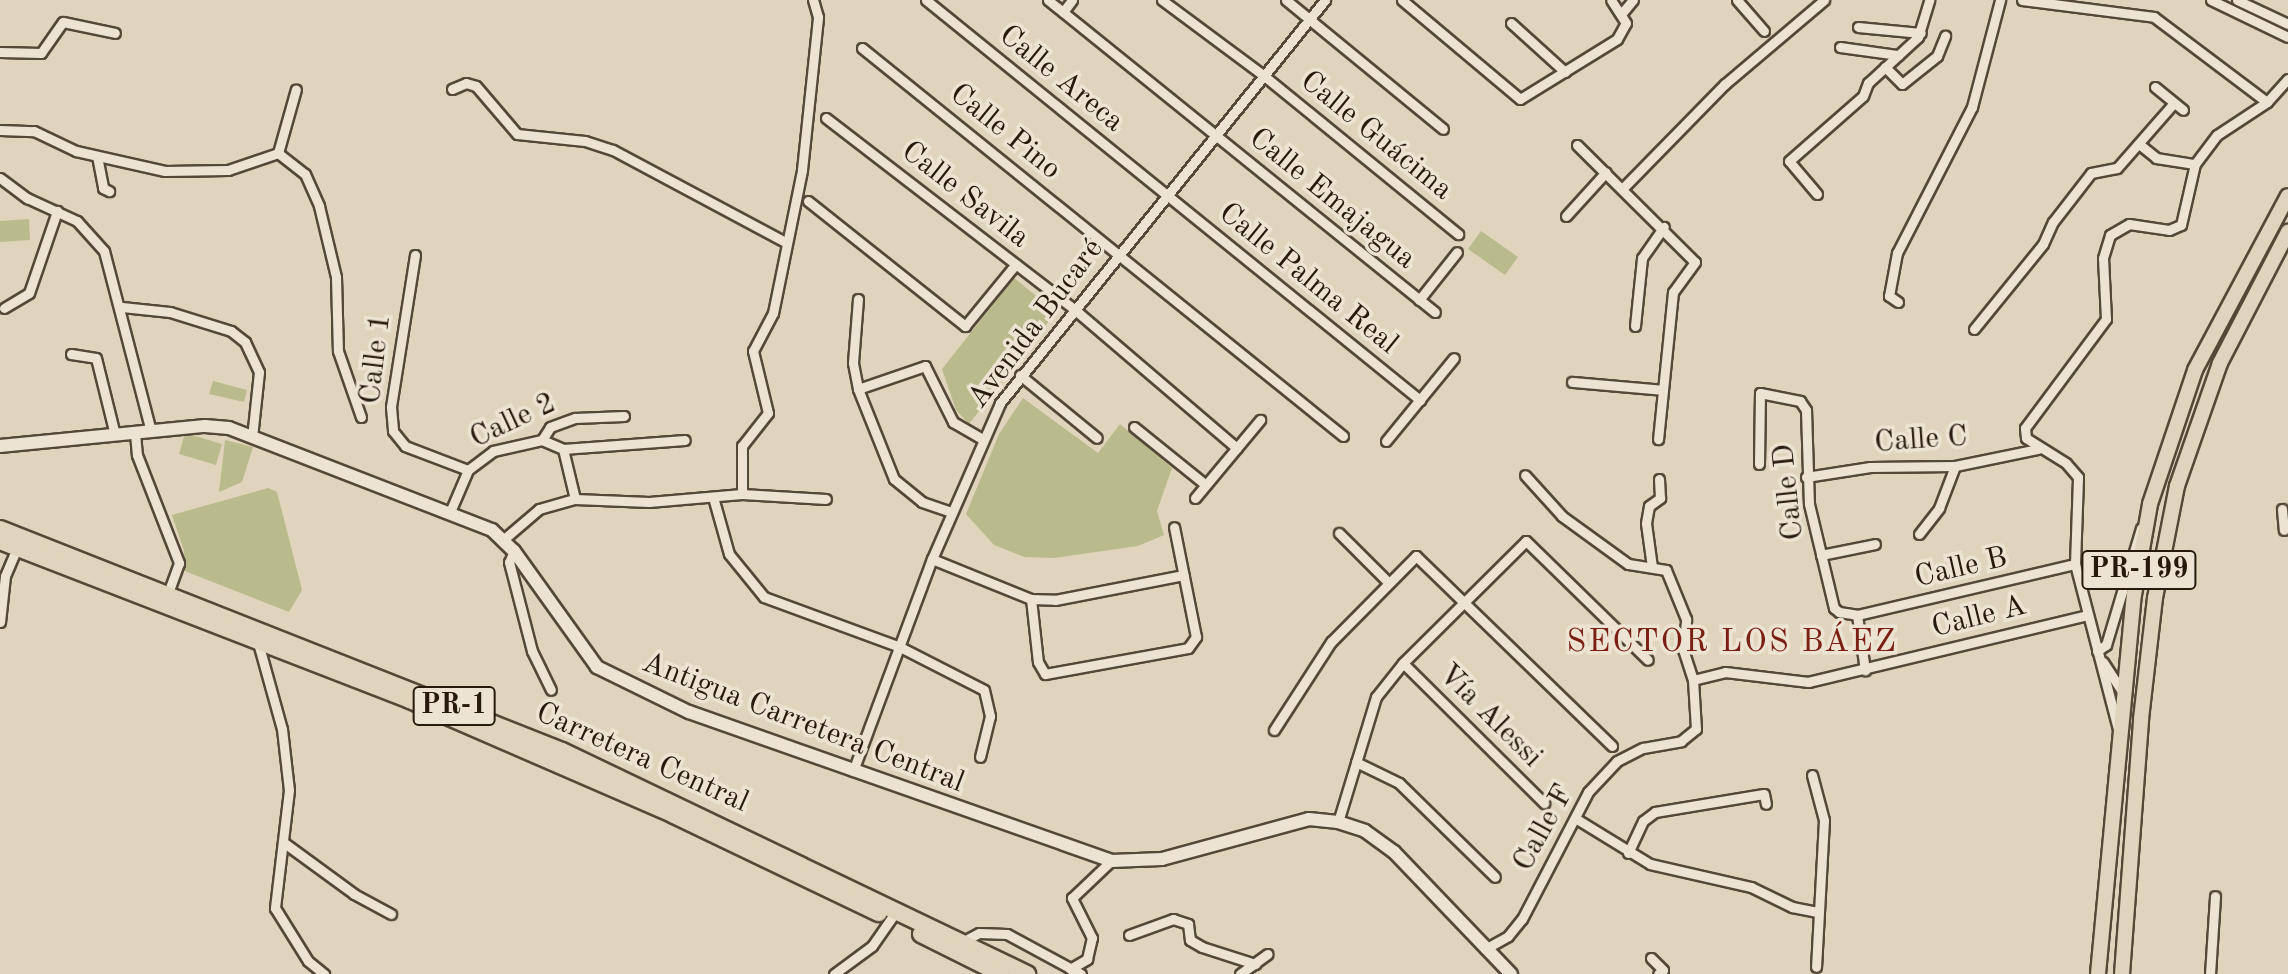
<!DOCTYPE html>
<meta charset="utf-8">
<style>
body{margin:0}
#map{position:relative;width:2288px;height:974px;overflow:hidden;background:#e1d4bc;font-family:"Old Standard TT",serif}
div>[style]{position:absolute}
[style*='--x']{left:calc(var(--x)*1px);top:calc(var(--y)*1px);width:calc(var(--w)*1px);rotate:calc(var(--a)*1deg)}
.green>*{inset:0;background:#b9bb8c}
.roads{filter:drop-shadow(2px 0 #544838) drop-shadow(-2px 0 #544838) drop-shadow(0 2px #544838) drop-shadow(0 -2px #544838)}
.street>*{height:9px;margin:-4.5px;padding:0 4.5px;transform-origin:4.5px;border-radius:4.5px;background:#ece3d3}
.secondary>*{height:12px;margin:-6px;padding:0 6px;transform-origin:6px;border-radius:6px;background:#ece3d3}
.primary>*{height:14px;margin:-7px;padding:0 7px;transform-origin:7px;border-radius:7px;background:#e1d4bc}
.highway>*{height:16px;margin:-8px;padding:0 8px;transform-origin:8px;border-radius:8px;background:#e1d4bc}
span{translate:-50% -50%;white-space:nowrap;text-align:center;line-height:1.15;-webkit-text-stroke:7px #ece3d3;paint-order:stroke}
.shield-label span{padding:2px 6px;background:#ece3d3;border:2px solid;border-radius:6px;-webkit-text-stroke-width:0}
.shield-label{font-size:28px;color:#251a0c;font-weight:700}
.street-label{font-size:30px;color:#251a0c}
.neighbourhood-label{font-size:32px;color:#7a1f14;letter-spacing:2px}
</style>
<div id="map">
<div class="green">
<i style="clip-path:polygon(29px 219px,30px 240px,0 242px,0 221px)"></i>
<i style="clip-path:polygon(1481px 231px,1518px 257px,1505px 275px,1468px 249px)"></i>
<i style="clip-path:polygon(1014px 278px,1056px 312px,969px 424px,956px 410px,942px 369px)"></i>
<i style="clip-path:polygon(213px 381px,247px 390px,244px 402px,209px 394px)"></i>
<i style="clip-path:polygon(1023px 398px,1098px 453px,1120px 424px,1172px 468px,1157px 511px,1164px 535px,1138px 546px,1054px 558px,1024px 557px,994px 545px,966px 514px,999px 434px)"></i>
<i style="clip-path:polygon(185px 433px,222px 444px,216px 465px,179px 454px)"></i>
<i style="clip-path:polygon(225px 440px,253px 447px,242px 482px,219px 492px)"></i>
<i style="clip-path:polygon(268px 488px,277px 492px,302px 590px,289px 612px,182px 570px,184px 551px,172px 515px)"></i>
</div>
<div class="roads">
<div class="street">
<i style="--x:926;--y:0;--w:636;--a:39"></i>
<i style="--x:1048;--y:0;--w:497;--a:38.9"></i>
<i style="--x:1162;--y:0;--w:126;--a:36.6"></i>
<i style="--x:1263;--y:75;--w:252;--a:39.2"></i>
<i style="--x:1286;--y:0;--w:203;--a:39.4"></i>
<i style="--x:1402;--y:0;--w:154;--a:40"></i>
<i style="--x:1520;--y:99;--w:114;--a:-31.7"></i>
<i style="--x:1617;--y:39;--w:18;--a:-61"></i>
<i style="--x:1626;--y:23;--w:27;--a:-123"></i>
<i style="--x:1737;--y:0;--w:41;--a:48.9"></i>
<i style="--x:2022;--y:0;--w:133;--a:7.3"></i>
<i style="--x:2154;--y:17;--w:141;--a:37"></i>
<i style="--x:2211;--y:0;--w:85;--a:25.7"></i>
<i style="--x:2237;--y:0;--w:56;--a:25.2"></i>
<i style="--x:1063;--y:12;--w:15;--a:-53"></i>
<i style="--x:1622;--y:13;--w:17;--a:-50"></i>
<i style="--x:1511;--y:23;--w:73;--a:42.2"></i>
<i style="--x:1858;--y:27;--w:63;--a:5.4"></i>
<i style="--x:1840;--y:47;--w:59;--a:7.9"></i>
<i style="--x:862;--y:48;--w:618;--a:38.89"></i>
<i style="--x:0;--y:52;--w:41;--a:1.4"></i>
<i style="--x:41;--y:53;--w:38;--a:-55"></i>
<i style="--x:63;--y:22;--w:53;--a:11.9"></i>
<i style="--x:1885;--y:67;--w:24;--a:45"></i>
<i style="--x:1902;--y:84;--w:45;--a:-38.7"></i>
<i style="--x:1937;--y:56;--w:22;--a:-68"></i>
<i style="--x:2155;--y:87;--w:36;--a:39"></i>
<i style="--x:452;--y:89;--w:15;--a:-23"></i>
<i style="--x:466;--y:83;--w:10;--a:17"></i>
<i style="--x:476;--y:86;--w:63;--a:49.5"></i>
<i style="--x:517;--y:134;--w:68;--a:5.9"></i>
<i style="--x:585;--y:141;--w:29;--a:18"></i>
<i style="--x:613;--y:150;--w:195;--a:28.1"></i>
<i style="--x:826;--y:118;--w:313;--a:37.6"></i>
<i style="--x:1074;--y:309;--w:214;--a:40.5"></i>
<i style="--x:0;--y:130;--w:34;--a:2"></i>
<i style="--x:34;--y:131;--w:47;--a:25.5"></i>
<i style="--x:76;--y:151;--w:91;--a:12.7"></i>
<i style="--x:165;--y:171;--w:63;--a:-0.9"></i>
<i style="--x:228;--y:170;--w:53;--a:-18.8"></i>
<i style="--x:278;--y:153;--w:66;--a:-74.3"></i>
<i style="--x:2139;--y:144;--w:22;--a:39"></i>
<i style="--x:2156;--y:158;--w:39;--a:9"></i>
<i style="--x:1577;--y:145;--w:166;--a:44.8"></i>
<i style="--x:1695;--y:262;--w:37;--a:126"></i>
<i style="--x:1673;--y:292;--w:148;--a:95.8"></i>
<i style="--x:278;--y:153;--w:34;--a:38"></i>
<i style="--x:305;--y:174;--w:35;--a:66"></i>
<i style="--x:319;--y:206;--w:73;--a:76.5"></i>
<i style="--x:336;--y:277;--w:74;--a:88.5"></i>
<i style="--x:338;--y:351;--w:70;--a:70.8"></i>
<i style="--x:97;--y:156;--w:33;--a:79"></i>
<i style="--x:103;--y:188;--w:7;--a:27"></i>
<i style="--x:0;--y:178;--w:34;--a:37"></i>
<i style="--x:27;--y:198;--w:55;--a:24.7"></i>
<i style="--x:77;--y:221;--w:40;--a:48"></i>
<i style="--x:104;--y:251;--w:186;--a:75.4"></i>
<i style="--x:1623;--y:188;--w:146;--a:-45.6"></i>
<i style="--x:1725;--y:84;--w:130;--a:-40.3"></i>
<i style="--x:1817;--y:194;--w:43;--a:-130.3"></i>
<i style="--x:1789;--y:161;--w:98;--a:-41.3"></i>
<i style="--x:1863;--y:96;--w:14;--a:-69"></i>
<i style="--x:1868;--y:83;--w:68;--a:-42.6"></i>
<i style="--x:1918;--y:37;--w:39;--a:-73"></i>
<i style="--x:808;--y:201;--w:201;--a:38.5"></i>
<i style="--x:965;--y:326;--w:80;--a:-50.6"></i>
<i style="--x:1566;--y:216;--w:59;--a:-47.7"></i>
<i style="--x:415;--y:255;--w:154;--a:99"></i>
<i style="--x:391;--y:407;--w:24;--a:85"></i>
<i style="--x:393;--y:431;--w:19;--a:51"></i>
<i style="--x:405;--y:446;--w:67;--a:20.9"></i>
<i style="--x:858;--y:299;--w:64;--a:94.5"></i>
<i style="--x:853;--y:363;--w:26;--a:79"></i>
<i style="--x:858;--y:389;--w:97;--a:68.2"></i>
<i style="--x:894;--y:479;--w:36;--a:39"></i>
<i style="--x:922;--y:502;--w:31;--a:19"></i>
<i style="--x:1419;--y:300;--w:61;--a:-51.6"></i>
<i style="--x:1898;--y:302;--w:11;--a:-146"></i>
<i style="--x:1889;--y:296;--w:44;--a:-79.5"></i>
<i style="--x:1897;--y:253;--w:164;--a:-62.8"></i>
<i style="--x:1972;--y:107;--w:111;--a:-75.3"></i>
<i style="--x:122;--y:307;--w:48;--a:5.9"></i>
<i style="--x:170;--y:312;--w:64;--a:17.3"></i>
<i style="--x:231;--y:331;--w:18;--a:38"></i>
<i style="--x:245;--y:342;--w:33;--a:65"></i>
<i style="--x:259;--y:372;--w:65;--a:96.1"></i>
<i style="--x:4;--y:308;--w:29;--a:-31"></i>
<i style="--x:29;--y:293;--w:87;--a:-71.1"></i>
<i style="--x:1635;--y:326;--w:68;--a:-84.1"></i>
<i style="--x:1642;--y:258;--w:38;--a:-55"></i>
<i style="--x:1974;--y:329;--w:109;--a:-50.9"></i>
<i style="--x:2043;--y:244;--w:24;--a:-66"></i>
<i style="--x:2053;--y:222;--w:62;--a:-52.2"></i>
<i style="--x:2091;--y:173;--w:26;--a:-11"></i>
<i style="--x:2117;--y:168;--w:86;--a:-48.8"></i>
<i style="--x:71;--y:354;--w:25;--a:9"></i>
<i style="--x:96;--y:358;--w:79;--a:76.1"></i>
<i style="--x:1020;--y:375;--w:99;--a:39.3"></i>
<i style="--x:1572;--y:382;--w:91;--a:5"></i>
<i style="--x:858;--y:389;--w:71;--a:-18.9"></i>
<i style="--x:925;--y:366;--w:63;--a:63.4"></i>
<i style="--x:953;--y:422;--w:32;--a:30"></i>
<i style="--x:1134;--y:427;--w:92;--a:38.9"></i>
<i style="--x:135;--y:433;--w:22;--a:85"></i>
<i style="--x:137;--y:455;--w:116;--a:68.7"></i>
<i style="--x:179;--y:563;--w:32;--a:110"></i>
<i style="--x:542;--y:440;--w:23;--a:23"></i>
<i style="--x:563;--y:449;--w:122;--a:-4.2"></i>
<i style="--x:1386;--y:441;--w:107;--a:-50.7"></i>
<i style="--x:563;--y:449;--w:51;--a:76.5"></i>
<i style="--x:1759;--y:464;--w:71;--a:-89.2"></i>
<i style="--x:1760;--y:393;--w:41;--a:11.3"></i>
<i style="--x:1800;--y:401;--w:11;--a:56"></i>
<i style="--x:1806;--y:410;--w:94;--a:88.2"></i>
<i style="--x:1809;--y:504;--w:107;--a:76.5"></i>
<i style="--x:1834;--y:608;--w:6;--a:39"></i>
<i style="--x:1839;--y:612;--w:18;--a:9"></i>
<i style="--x:1857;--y:615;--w:224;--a:-13.2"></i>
<i style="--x:1806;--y:477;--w:65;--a:-8.9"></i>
<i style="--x:1870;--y:467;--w:85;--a:-0.7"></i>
<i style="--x:1955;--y:466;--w:85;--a:-11.6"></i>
<i style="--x:742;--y:494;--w:48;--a:-90"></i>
<i style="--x:742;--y:446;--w:42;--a:-51.8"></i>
<i style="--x:768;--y:413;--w:64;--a:-103.6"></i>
<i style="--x:753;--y:351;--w:43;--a:-62.2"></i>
<i style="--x:773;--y:313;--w:146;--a:-78.5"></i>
<i style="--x:802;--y:170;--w:154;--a:-84"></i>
<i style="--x:818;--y:17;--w:18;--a:-106"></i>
<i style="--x:713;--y:497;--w:59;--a:74.3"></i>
<i style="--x:729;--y:554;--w:55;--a:50.9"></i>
<i style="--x:764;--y:597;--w:145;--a:20.2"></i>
<i style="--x:900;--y:647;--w:94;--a:27.1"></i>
<i style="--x:984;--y:690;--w:27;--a:77"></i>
<i style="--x:990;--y:716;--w:42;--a:103.7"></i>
<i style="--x:1195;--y:498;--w:102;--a:-50.2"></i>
<i style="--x:2282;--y:509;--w:21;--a:85"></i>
<i style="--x:450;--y:512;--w:46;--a:-66.8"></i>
<i style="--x:468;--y:470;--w:31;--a:-37"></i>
<i style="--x:493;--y:451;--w:50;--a:-12.7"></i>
<i style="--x:542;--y:440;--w:15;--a:-58"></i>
<i style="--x:550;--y:427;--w:27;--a:-20"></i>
<i style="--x:575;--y:418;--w:49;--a:-2.3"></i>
<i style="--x:1339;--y:533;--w:69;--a:45"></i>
<i style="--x:1919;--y:534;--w:33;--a:-52"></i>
<i style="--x:1939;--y:508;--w:45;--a:-69.1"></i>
<i style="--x:504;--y:539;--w:46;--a:-40.6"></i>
<i style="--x:539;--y:509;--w:37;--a:-16"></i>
<i style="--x:575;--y:499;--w:74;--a:2.3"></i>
<i style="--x:649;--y:502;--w:93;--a:-4.9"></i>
<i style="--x:742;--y:494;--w:84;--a:3.4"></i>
<i style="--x:514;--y:551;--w:12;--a:114"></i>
<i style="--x:509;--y:562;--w:92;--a:75.5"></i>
<i style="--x:532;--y:651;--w:43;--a:64"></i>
<i style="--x:1821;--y:555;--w:55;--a:-11.5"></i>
<i style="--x:932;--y:559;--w:107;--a:22"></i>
<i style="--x:1031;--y:599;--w:24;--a:2"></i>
<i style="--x:1055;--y:600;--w:131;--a:-11"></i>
<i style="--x:1652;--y:567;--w:44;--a:-97.8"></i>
<i style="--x:1646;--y:523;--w:17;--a:-80"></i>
<i style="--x:1649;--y:506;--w:14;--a:-36"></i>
<i style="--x:1660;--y:498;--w:19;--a:-93"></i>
<i style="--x:1031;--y:599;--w:63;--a:83.7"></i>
<i style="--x:1038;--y:662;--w:14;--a:60"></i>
<i style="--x:1045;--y:674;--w:145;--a:-10.3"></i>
<i style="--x:1188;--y:648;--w:14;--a:-54"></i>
<i style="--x:1196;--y:637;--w:112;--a:-101.3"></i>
<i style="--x:1857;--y:615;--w:56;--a:81.7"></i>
<i style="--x:0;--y:622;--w:46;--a:-83.8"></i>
<i style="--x:5;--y:576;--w:30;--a:-67"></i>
<i style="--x:257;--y:639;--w:93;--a:74.5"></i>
<i style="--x:282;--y:729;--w:61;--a:83.5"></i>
<i style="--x:289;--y:790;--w:119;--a:96.8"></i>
<i style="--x:275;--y:908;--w:62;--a:58.1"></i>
<i style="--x:308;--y:961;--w:21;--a:39"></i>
<i style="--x:2097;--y:651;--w:11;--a:-34"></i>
<i style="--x:2106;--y:645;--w:122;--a:-73.3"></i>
<i style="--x:2103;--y:662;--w:37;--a:57"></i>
<i style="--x:1403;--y:663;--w:199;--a:44.8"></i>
<i style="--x:1693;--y:680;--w:33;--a:-14"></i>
<i style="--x:1725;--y:672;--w:84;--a:6.9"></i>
<i style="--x:1808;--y:682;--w:287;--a:-13.5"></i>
<i style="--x:2118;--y:729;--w:171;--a:-104.6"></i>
<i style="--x:2075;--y:564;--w:87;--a:-88"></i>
<i style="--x:2078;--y:477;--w:18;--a:-131"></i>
<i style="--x:2066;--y:463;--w:47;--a:-148"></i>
<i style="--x:2026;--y:438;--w:10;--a:-96"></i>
<i style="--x:2025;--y:428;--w:136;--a:-53.4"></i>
<i style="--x:2106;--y:319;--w:61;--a:-92.8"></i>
<i style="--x:2103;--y:258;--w:24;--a:-73"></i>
<i style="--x:2110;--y:235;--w:22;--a:-30"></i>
<i style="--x:2129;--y:224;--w:40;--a:8.5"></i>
<i style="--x:2169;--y:230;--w:13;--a:-23"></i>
<i style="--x:2181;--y:225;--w:63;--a:-77.1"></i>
<i style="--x:2195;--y:164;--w:36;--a:-53"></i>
<i style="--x:2217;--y:135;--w:60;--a:-33.4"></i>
<i style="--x:2267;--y:102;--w:31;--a:-48"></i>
<i style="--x:1274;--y:730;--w:105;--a:-57.1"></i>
<i style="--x:1331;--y:642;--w:121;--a:-45.3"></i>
<i style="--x:1416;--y:556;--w:273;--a:44.1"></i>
<i style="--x:1356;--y:762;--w:48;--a:26"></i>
<i style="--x:1399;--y:783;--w:134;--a:44.4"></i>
<i style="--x:853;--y:771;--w:226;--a:-69.6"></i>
<i style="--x:932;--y:559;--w:170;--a:-66.4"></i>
<i style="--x:1000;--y:403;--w:518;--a:-51.12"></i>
<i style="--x:1812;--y:775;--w:47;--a:75.1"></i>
<i style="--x:1824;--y:820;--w:147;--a:93.1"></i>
<i style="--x:1575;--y:818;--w:88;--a:31.5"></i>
<i style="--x:1650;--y:864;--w:104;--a:12.8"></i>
<i style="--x:1751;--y:887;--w:46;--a:26"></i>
<i style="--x:1792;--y:907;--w:26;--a:11"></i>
<i style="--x:1338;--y:822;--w:131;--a:-73.1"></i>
<i style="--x:1376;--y:697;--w:43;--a:-51.5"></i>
<i style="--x:1403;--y:663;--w:173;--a:-44.8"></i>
<i style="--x:1526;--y:541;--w:170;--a:44.3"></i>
<i style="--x:283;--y:842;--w:88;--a:36.2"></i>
<i style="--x:354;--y:894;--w:42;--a:28.4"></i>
<i style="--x:1628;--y:853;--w:35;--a:-65"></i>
<i style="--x:1643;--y:821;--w:15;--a:-37"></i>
<i style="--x:1655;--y:812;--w:110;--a:-9.4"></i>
<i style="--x:1764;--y:794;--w:10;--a:79"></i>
<i style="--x:1129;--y:935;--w:47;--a:-20"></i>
<i style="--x:1173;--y:919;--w:16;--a:18"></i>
<i style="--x:1188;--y:924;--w:16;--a:83"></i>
<i style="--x:1190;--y:940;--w:14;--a:30"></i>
<i style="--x:1202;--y:947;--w:56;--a:17.8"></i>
<i style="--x:962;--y:942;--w:19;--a:-28"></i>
<i style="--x:979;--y:933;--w:28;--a:2"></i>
<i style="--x:1007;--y:934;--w:84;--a:28.4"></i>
<i style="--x:1485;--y:949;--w:26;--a:-29"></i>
<i style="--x:1508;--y:936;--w:22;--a:-51"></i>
<i style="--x:1522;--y:919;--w:143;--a:-62.5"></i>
<i style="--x:1588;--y:792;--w:42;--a:-46.9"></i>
<i style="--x:1617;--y:761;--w:29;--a:-27"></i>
<i style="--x:1643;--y:748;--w:39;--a:-10"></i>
<i style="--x:1681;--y:741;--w:19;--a:-39"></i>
<i style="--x:1696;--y:729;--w:49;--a:-93.5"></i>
<i style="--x:1693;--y:680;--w:32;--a:-108"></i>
<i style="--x:1683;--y:650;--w:31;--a:-84"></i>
<i style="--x:1686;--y:619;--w:53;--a:-112.2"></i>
<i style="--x:1666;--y:570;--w:38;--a:-171"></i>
<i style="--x:1628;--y:564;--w:82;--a:-144"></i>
<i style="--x:1562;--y:516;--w:55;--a:-132.1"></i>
<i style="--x:1651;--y:958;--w:17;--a:45"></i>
<i style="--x:1663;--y:970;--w:6;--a:141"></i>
<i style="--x:1070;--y:969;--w:20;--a:-30"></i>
<i style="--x:1087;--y:959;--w:22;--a:-77"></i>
<i style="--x:1092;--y:938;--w:45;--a:-116.6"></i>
<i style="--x:1072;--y:898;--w:54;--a:-43.5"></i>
<i style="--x:834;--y:974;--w:47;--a:-36.4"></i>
<i style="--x:872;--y:946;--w:44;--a:-55.2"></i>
<i style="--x:1240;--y:974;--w:34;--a:-36"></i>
<i style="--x:2210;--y:974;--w:78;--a:-86.3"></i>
</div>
<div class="secondary">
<i style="--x:0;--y:446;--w:206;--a:-5.6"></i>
<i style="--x:205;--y:426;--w:24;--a:5"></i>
<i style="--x:229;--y:428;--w:282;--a:21.2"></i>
<i style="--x:492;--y:530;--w:30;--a:44"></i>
<i style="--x:514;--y:551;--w:143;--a:54.4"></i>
<i style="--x:597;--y:667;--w:102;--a:26.1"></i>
<i style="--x:689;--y:712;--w:448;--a:19.4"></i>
<i style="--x:1111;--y:861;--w:51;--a:-2.2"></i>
<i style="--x:1162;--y:859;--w:152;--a:-15.2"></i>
<i style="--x:1309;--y:819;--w:29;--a:6"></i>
<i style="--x:1338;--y:822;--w:28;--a:18"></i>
<i style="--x:1365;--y:831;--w:36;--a:36"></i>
<i style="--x:1394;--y:852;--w:169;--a:46.2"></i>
</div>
<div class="primary">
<i style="--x:2098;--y:974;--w:381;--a:-84.6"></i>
<i style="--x:2134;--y:595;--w:92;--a:-80"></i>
<i style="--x:2150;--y:504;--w:141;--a:-71.4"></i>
<i style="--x:2195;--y:370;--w:197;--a:-61.9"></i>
<i style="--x:2122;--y:974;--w:256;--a:-85.7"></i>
<i style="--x:2141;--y:719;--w:122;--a:-83.4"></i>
<i style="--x:2155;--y:598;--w:114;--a:-78.9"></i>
<i style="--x:2177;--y:486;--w:130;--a:-70.7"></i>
<i style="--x:2220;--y:363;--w:148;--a:-62.6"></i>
</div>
<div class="highway">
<i style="--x:0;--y:529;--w:604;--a:21.55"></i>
<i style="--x:562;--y:751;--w:516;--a:25.62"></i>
<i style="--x:0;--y:541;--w:440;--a:21.2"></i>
<i style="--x:410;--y:700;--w:288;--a:23.5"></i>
<i style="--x:674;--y:815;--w:227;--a:25.6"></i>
<i style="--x:921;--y:934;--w:89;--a:26.6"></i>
</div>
</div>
<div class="shield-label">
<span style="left:2139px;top:570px">PR-199</span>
<span style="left:454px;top:706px">PR-1</span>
</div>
<div class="street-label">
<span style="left:1061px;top:79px;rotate:39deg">Calle Areca</span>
<span style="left:1005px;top:132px;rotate:39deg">Calle Pino</span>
<span style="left:1376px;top:136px;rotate:39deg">Calle Guácima</span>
<span style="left:965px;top:195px;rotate:38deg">Calle Savila</span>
<span style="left:1332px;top:199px;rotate:39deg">Calle Emajagua</span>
<span style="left:1308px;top:279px;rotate:39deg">Calle Palma Real</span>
<span style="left:1036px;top:324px;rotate:-53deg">Avenida Bucaré</span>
<span style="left:376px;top:359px;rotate:-83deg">Calle 1</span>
<span style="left:513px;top:421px;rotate:-25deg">Calle 2</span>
<span style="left:1921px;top:440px;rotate:-4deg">Calle C</span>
<span style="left:1789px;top:492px;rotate:-96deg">Calle D</span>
<span style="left:1961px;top:568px;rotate:-13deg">Calle B</span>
<span style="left:1979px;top:617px;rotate:-14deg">Calle A</span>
<span style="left:1490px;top:716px;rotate:45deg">Vía Alessi</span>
<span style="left:803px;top:723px;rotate:21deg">Antigua Carretera Central</span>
<span style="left:642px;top:758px;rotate:24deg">Carretera Central</span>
<span style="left:1544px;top:828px;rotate:-61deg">Calle F</span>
</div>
<div class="neighbourhood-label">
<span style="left:1732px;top:643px">SECTOR LOS BÁEZ</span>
</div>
</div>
